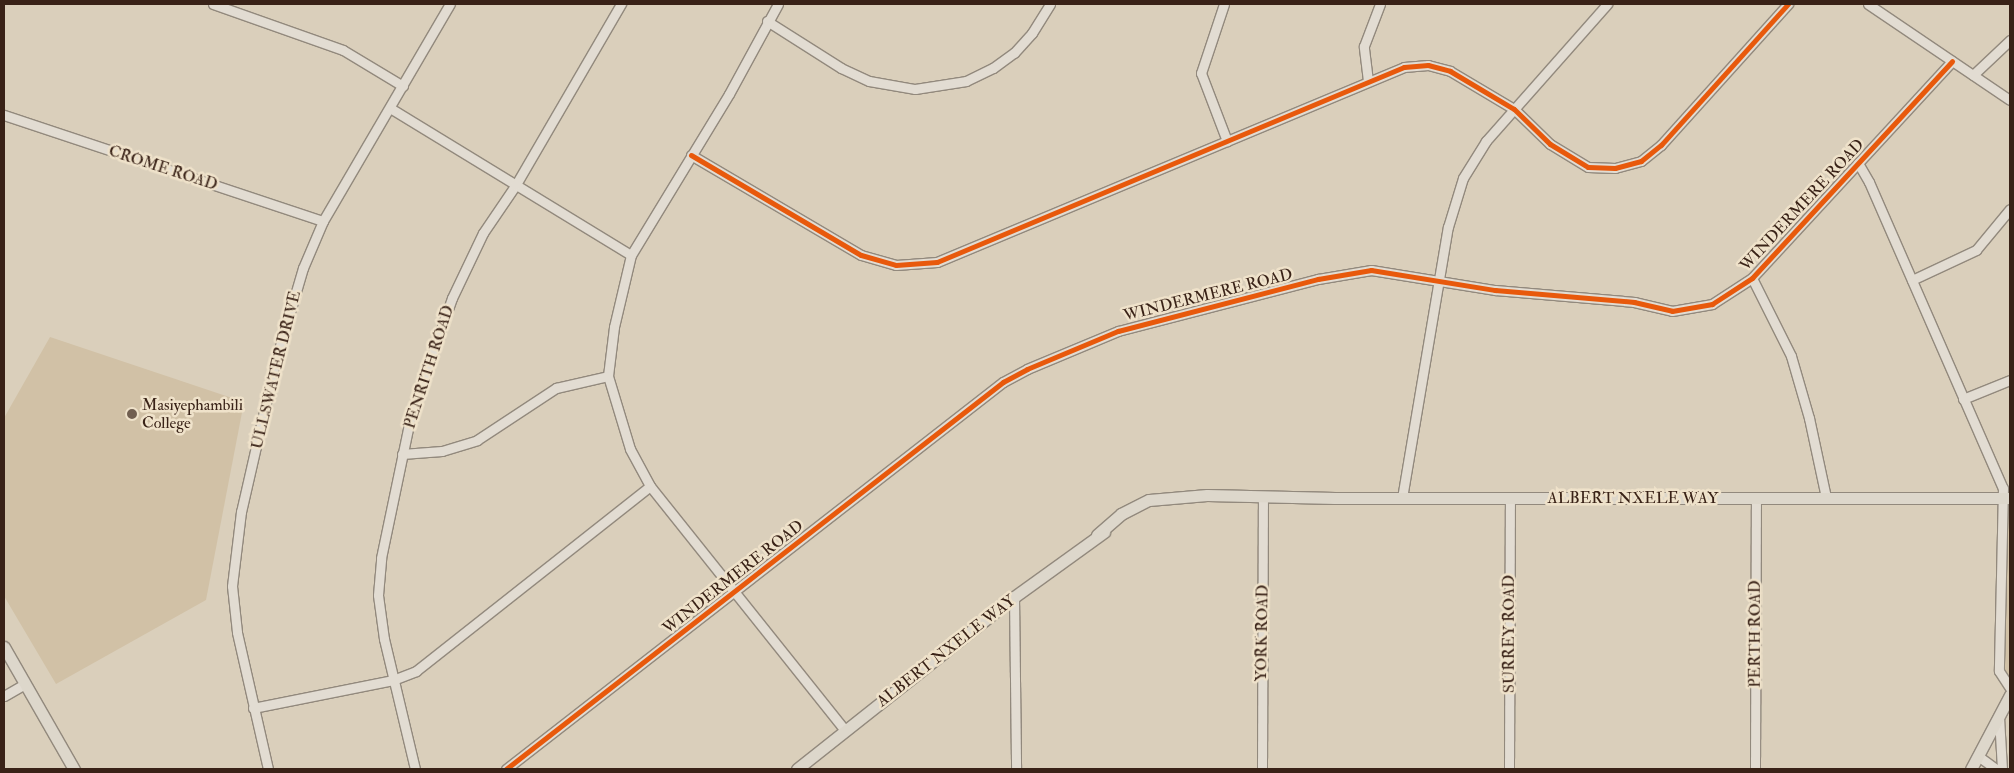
<!DOCTYPE html>
<style>
body{margin:0}
#map{position:relative;width:2014px;height:773px;overflow:hidden;background:#dacfbb;font-family:"IM FELL Double Pica",serif}
div>[style]{position:absolute}
[style*='--x']{left:calc(var(--x)*1px);top:calc(var(--y)*1px);width:calc(var(--w)*1px);rotate:calc(var(--a)*1deg)}
.green>*{inset:0;background:#d1c1a6}
.roads{filter:drop-shadow(1px 0 #92897d) drop-shadow(-1px 0 #92897d) drop-shadow(0 1px #92897d) drop-shadow(0 -1px #92897d)}
.minor>*{height:9px;margin:-4.5px;padding:0 4.5px;transform-origin:4.5px;border-radius:4.5px;background:#e2dcd2}
.major>*{height:11px;margin:-5.5px;padding:0 5.5px;transform-origin:5.5px;border-radius:5.5px;background:#ddd7cb}
.cycleway>*{height:5px;margin:-2.5px;padding:0 2.5px;transform-origin:2.5px;border-radius:2.5px;background:#e8590c}
.dots>*{width:14px;height:14px;translate:-50% -50%;box-sizing:border-box;border:2px solid #efe2ca;border-radius:50%}
span{translate:-50% -50%;white-space:nowrap;text-align:center;line-height:1.15;-webkit-text-stroke:5px #efe2ca;paint-order:stroke}
.street-label{font-size:16px;color:#392217}
.poi-label{font-size:16px;color:#392217}
.left{translate:0 -50%;text-align:left}
.frame{position:absolute;inset:0;border:5px solid #392217;pointer-events:none}
</style>
<div id="map">
<div class="green">
<i style="clip-path:polygon(50px 337px,244px 402px,206px 600px,56px 684px,4px 596px,4px 418px)"></i>
<i style="clip-path:polygon(2010px 508px,2010px 677px,2004px 669px,2007px 510px)"></i>
</div>
<div class="roads">
<div class="minor">
<i style="--x:213;--y:4;--w:138;--a:19.5"></i>
<i style="--x:343;--y:50;--w:70;--a:31"></i>
<i style="--x:778;--y:4;--w:102;--a:118.6"></i>
<i style="--x:729;--y:94;--w:188;--a:121.3"></i>
<i style="--x:631;--y:255;--w:74;--a:103.3"></i>
<i style="--x:614;--y:327;--w:49;--a:97"></i>
<i style="--x:608;--y:376;--w:76;--a:73.2"></i>
<i style="--x:630;--y:449;--w:42;--a:61.6"></i>
<i style="--x:650;--y:486;--w:312;--a:51.4"></i>
<i style="--x:1224;--y:4;--w:73;--a:108.4"></i>
<i style="--x:1201;--y:73;--w:73;--a:69.1"></i>
<i style="--x:1868;--y:4;--w:171;--a:34.1"></i>
<i style="--x:767;--y:21;--w:88;--a:32.4"></i>
<i style="--x:841;--y:68;--w:31;--a:25"></i>
<i style="--x:869;--y:81;--w:47;--a:9.9"></i>
<i style="--x:915;--y:89;--w:52;--a:-8.9"></i>
<i style="--x:966;--y:81;--w:30;--a:-26"></i>
<i style="--x:993;--y:68;--w:26;--a:-36"></i>
<i style="--x:1014;--y:53;--w:27;--a:-48"></i>
<i style="--x:1032;--y:33;--w:34;--a:-58"></i>
<i style="--x:1973;--y:75;--w:51;--a:-43.4"></i>
<i style="--x:1368;--y:81;--w:35;--a:-97"></i>
<i style="--x:1364;--y:46;--w:45;--a:-69.1"></i>
<i style="--x:390;--y:108;--w:282;--a:31.4"></i>
<i style="--x:4;--y:115;--w:336;--a:18.4"></i>
<i style="--x:691;--y:155;--w:197;--a:30.5"></i>
<i style="--x:861;--y:255;--w:36;--a:16"></i>
<i style="--x:896;--y:265;--w:41;--a:-4.2"></i>
<i style="--x:937;--y:262;--w:506;--a:-22.66"></i>
<i style="--x:1404;--y:67;--w:24;--a:-5"></i>
<i style="--x:1428;--y:65;--w:23;--a:15"></i>
<i style="--x:1450;--y:71;--w:74;--a:30.7"></i>
<i style="--x:1514;--y:109;--w:50;--a:44.2"></i>
<i style="--x:1550;--y:144;--w:44;--a:31.2"></i>
<i style="--x:1588;--y:167;--w:27;--a:2"></i>
<i style="--x:1615;--y:168;--w:27;--a:-15"></i>
<i style="--x:1641;--y:161;--w:26;--a:-39"></i>
<i style="--x:1661;--y:145;--w:190;--a:-48"></i>
<i style="--x:1858;--y:163;--w:22;--a:60"></i>
<i style="--x:1869;--y:182;--w:334;--a:66.4"></i>
<i style="--x:2003;--y:488;--w:183;--a:91.3"></i>
<i style="--x:1999;--y:671;--w:20;--a:57"></i>
<i style="--x:1752;--y:278;--w:87;--a:63.4"></i>
<i style="--x:1791;--y:356;--w:65;--a:73.8"></i>
<i style="--x:1809;--y:418;--w:81;--a:77.9"></i>
<i style="--x:1912;--y:280;--w:71;--a:-25.1"></i>
<i style="--x:1976;--y:250;--w:53;--a:-50.3"></i>
<i style="--x:1963;--y:399;--w:51;--a:-22"></i>
<i style="--x:402;--y:454;--w:40;--a:-4.3"></i>
<i style="--x:442;--y:451;--w:37;--a:-17"></i>
<i style="--x:477;--y:440;--w:95;--a:-33.4"></i>
<i style="--x:556;--y:388;--w:53;--a:-13"></i>
<i style="--x:1402;--y:498;--w:275;--a:-80.4"></i>
<i style="--x:1448;--y:227;--w:51;--a:-73"></i>
<i style="--x:1463;--y:178;--w:44;--a:-58.1"></i>
<i style="--x:1486;--y:141;--w:183;--a:-48.5"></i>
<i style="--x:1014;--y:597;--w:172;--a:89.3"></i>
<i style="--x:4;--y:696;--w:24;--a:-30"></i>
<i style="--x:253;--y:708;--w:143;--a:-11.3"></i>
<i style="--x:393;--y:680;--w:25;--a:-21"></i>
<i style="--x:416;--y:671;--w:298;--a:-38.3"></i>
<i style="--x:1999;--y:717;--w:52;--a:86.7"></i>
<i style="--x:1978;--y:756;--w:22;--a:36"></i>
<i style="--x:268;--y:769;--w:140;--a:-102.8"></i>
<i style="--x:237;--y:632;--w:46;--a:-96.2"></i>
<i style="--x:232;--y:586;--w:75;--a:-83.1"></i>
<i style="--x:241;--y:512;--w:153;--a:-77.1"></i>
<i style="--x:275;--y:363;--w:99;--a:-73.6"></i>
<i style="--x:303;--y:268;--w:51;--a:-66.9"></i>
<i style="--x:323;--y:221;--w:251;--a:-59.7"></i>
<i style="--x:415;--y:769;--w:134;--a:-103.4"></i>
<i style="--x:384;--y:639;--w:44;--a:-97.8"></i>
<i style="--x:378;--y:595;--w:37;--a:-85"></i>
<i style="--x:381;--y:558;--w:146;--a:-78.2"></i>
<i style="--x:411;--y:415;--w:124;--a:-70.7"></i>
<i style="--x:452;--y:298;--w:72;--a:-64.5"></i>
<i style="--x:483;--y:233;--w:57;--a:-55.8"></i>
<i style="--x:515;--y:186;--w:211;--a:-59.8"></i>
<i style="--x:506;--y:769;--w:630;--a:-37.91"></i>
<i style="--x:1003;--y:382;--w:27;--a:-28"></i>
<i style="--x:1027;--y:369;--w:99;--a:-22.7"></i>
<i style="--x:1118;--y:331;--w:207;--a:-14.6"></i>
<i style="--x:1318;--y:279;--w:54;--a:-9.6"></i>
<i style="--x:1371;--y:270;--w:126;--a:9.2"></i>
<i style="--x:1495;--y:290;--w:140;--a:4.9"></i>
<i style="--x:1634;--y:302;--w:39;--a:13"></i>
<i style="--x:1672;--y:311;--w:41;--a:-9.9"></i>
<i style="--x:1712;--y:304;--w:48;--a:-33"></i>
<i style="--x:1752;--y:278;--w:295;--a:-47.3"></i>
<i style="--x:1262;--y:769;--w:271;--a:-89.8"></i>
<i style="--x:1509;--y:769;--w:271;--a:-89.8"></i>
<i style="--x:1755;--y:769;--w:270;--a:-89.8"></i>
</div>
<div class="major">
<i style="--x:1097;--y:535;--w:32;--a:-41"></i>
<i style="--x:1121;--y:514;--w:31;--a:-27"></i>
<i style="--x:1149;--y:500;--w:58;--a:-4.9"></i>
<i style="--x:1207;--y:495;--w:128;--a:1.3"></i>
<i style="--x:1335;--y:498;--w:675;--a:0"></i>
<i style="--x:4;--y:647;--w:141;--a:60.2"></i>
<i style="--x:797;--y:769;--w:277;--a:-38.4"></i>
<i style="--x:1014;--y:597;--w:111;--a:-35.8"></i>
<i style="--x:1971;--y:769;--w:84;--a:-62.2"></i>
</div>
</div>
<div class="cycleway">
<i style="--x:691;--y:155;--w:197;--a:30.5"></i>
<i style="--x:861;--y:255;--w:36;--a:16"></i>
<i style="--x:896;--y:265;--w:41;--a:-4.2"></i>
<i style="--x:937;--y:262;--w:506;--a:-22.66"></i>
<i style="--x:1404;--y:67;--w:24;--a:-5"></i>
<i style="--x:1428;--y:65;--w:23;--a:15"></i>
<i style="--x:1450;--y:71;--w:74;--a:30.7"></i>
<i style="--x:1514;--y:109;--w:50;--a:44.2"></i>
<i style="--x:1550;--y:144;--w:44;--a:31.2"></i>
<i style="--x:1588;--y:167;--w:27;--a:2"></i>
<i style="--x:1615;--y:168;--w:27;--a:-15"></i>
<i style="--x:1641;--y:161;--w:26;--a:-39"></i>
<i style="--x:1661;--y:145;--w:190;--a:-48"></i>
<i style="--x:506;--y:769;--w:630;--a:-37.91"></i>
<i style="--x:1003;--y:382;--w:27;--a:-28"></i>
<i style="--x:1027;--y:369;--w:99;--a:-22.7"></i>
<i style="--x:1118;--y:331;--w:207;--a:-14.6"></i>
<i style="--x:1318;--y:279;--w:54;--a:-9.6"></i>
<i style="--x:1371;--y:270;--w:126;--a:9.2"></i>
<i style="--x:1495;--y:290;--w:140;--a:4.9"></i>
<i style="--x:1634;--y:302;--w:39;--a:13"></i>
<i style="--x:1672;--y:311;--w:41;--a:-9.9"></i>
<i style="--x:1712;--y:304;--w:48;--a:-33"></i>
<i style="--x:1752;--y:278;--w:295;--a:-47.3"></i>
</div>
<div class="dots">
<i style="left:132px;top:414px;background:#715f50"></i>
</div>
<div class="street-label">
<span style="left:163px;top:168px;rotate:18deg">CROME ROAD</span>
<span style="left:1802px;top:205px;rotate:-47deg">WINDERMERE ROAD</span>
<span style="left:1208px;top:295px;rotate:-14deg">WINDERMERE ROAD</span>
<span style="left:429px;top:367px;rotate:-72deg">PENRITH ROAD</span>
<span style="left:276px;top:370px;rotate:-76deg">ULLSWATER DRIVE</span>
<span style="left:1633px;top:498px">ALBERT NXELE WAY</span>
<span style="left:733px;top:577px;rotate:-38deg">WINDERMERE ROAD</span>
<span style="left:1262px;top:633px;rotate:-89deg">YORK ROAD</span>
<span style="left:1509px;top:634px;rotate:-90deg">SURREY ROAD</span>
<span style="left:1755px;top:634px;rotate:-90deg">PERTH ROAD</span>
<span style="left:946px;top:651px;rotate:-38deg">ALBERT NXELE WAY</span>
</div>
<div class="poi-label">
<span class="left" style="left:142px;top:414px">Masiyephambili<br>College</span>
</div>
<div class="frame"></div>
</div>
